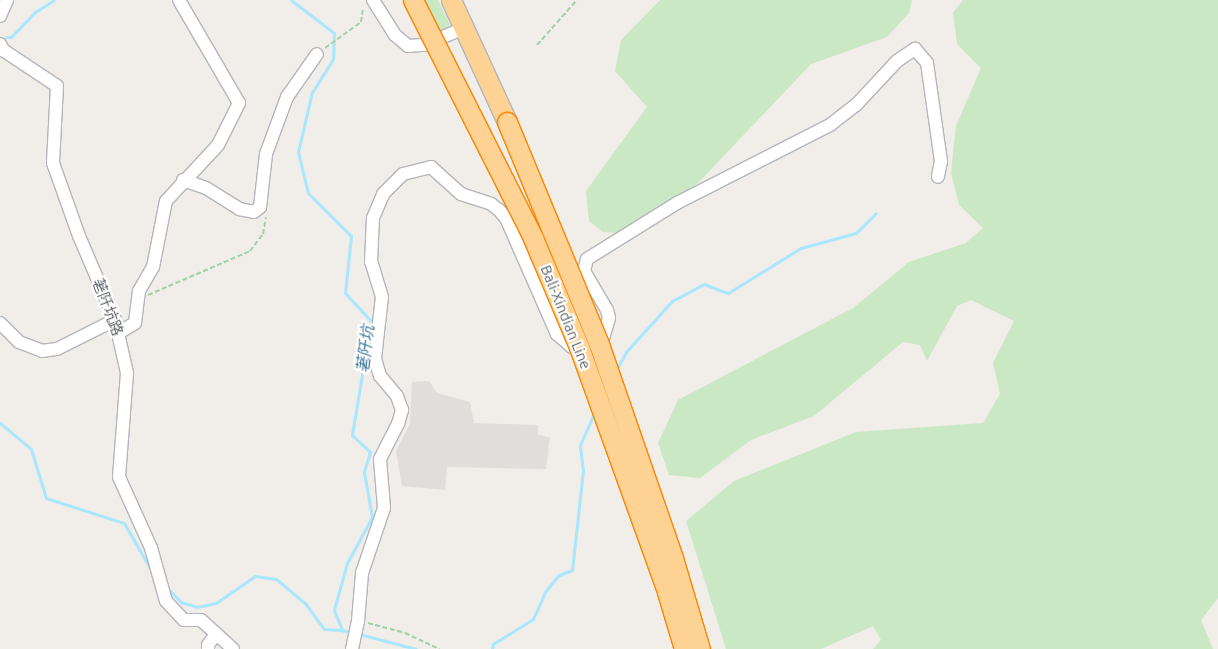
<!DOCTYPE html>
<meta charset="utf-8">
<style>
body{margin:0}
#map{position:relative;width:1218px;height:649px;overflow:hidden;background:#f1ede8;font-family:Ubuntu,"Noto Sans TC",sans-serif}
div>[style]{position:absolute}
[style*='--x']{left:calc(var(--x)*1px);top:calc(var(--y)*1px);width:calc(var(--w)*1px);rotate:calc(var(--a)*1deg)}
.industrial>*{inset:0;background:#e0ddda}
.green>*{inset:0;background:#cae8c4}
.stream>*{height:3px;margin:-1.5px;padding:0 1.5px;transform-origin:1.5px;border-radius:1.5px;background:#a9e7ff}
.path>*{height:2px;margin-top:-1px;transform-origin:0;background:repeating-linear-gradient(90deg,#a1d1a7 0 5px,transparent 0 7.5px)}
.roads{filter:drop-shadow(1px 0 #b3b6ba) drop-shadow(-1px 0 #b3b6ba) drop-shadow(0 1px #b3b6ba) drop-shadow(0 -1px #b3b6ba)}
.minor>*{height:12px;margin:-6px;padding:0 6px;transform-origin:6px;border-radius:6px;background:#fff}
.highway>*{height:19px;margin:-9.5px;padding:0 9.5px;transform-origin:9.5px;border-radius:9.5px;background:#fdd292}
.bridges{filter:drop-shadow(1px 0 #f88500) drop-shadow(-1px 0 #f88500) drop-shadow(0 1px #f88500) drop-shadow(0 -1px #f88500)}
.highway-bridge>*{height:19px;margin:-9.5px;padding:0 9.5px;transform-origin:9.5px;border-radius:9.5px;background:#fdd292}
span{translate:-50% -50%;white-space:nowrap;text-align:center;line-height:1.15;-webkit-text-stroke:4.5px #fff;paint-order:stroke}
.street-label{font-size:15px;color:#5f6468}
.water-label{font-size:16px;color:#3b7798;font-style:italic}
</style>
<div id="map">
<div class="industrial">
<i style="clip-path:polygon(429px 381px,437px 393px,470px 402px,474px 423px,538px 425px,538px 435px,550px 437px,546px 469px,447px 467px,445px 490px,402px 486px,396px 451px,410px 424px,412px 382px)"></i>
</div>
<div class="green">
<i style="clip-path:polygon(423px 0,438px 0,451px 27px,439px 31px)"></i>
<i style="clip-path:polygon(660px 0,912px 0,909px 13px,887px 37px,811px 64px,700px 181px,634px 234px,603px 232px,589px 221px,586px 191px,647px 107px,615px 71px,621px 40px)"></i>
<i style="clip-path:polygon(963px 0,1218px 0,1218px 598px,1201px 620px,1213px 649px,873px 649px,881px 640px,873px 626px,821px 649px,726px 649px,686px 521px,734px 481px,856px 432px,983px 423px,1000px 394px,993px 363px,1014px 321px,971px 300px,957px 306px,927px 361px,920px 345px,903px 342px,814px 416px,751px 440px,700px 478px,669px 475px,658px 443px,678px 400px,853px 308px,909px 262px,966px 243px,983px 228px,959px 205px,951px 173px,956px 126px,981px 68px,957px 44px,953px 13px)"></i>
</div>
<div class="stream">
<i style="--x:291;--y:0;--w:54;--a:37.5"></i>
<i style="--x:334;--y:33;--w:26;--a:92"></i>
<i style="--x:333;--y:59;--w:39;--a:122"></i>
<i style="--x:312;--y:92;--w:62;--a:103.1"></i>
<i style="--x:298;--y:152;--w:42;--a:76.3"></i>
<i style="--x:308;--y:193;--w:61;--a:45"></i>
<i style="--x:351;--y:236;--w:57;--a:96"></i>
<i style="--x:345;--y:293;--w:38;--a:47"></i>
<i style="--x:371;--y:321;--w:116;--a:99.5"></i>
<i style="--x:352;--y:435;--w:25;--a:43"></i>
<i style="--x:370;--y:452;--w:21;--a:107"></i>
<i style="--x:364;--y:472;--w:46;--a:79.9"></i>
<i style="--x:372;--y:517;--w:52;--a:118.5"></i>
<i style="--x:347;--y:563;--w:49;--a:105.5"></i>
<i style="--x:334;--y:610;--w:22;--a:68"></i>
<i style="--x:342;--y:630;--w:11;--a:15"></i>
<i style="--x:6;--y:37;--w:5;--a:0"></i>
<i style="--x:11;--y:37;--w:35;--a:-46"></i>
<i style="--x:35;--y:12;--w:22;--a:-32"></i>
<i style="--x:615;--y:372;--w:23;--a:-61"></i>
<i style="--x:626;--y:352;--w:69;--a:-48"></i>
<i style="--x:672;--y:301;--w:36;--a:-28"></i>
<i style="--x:704;--y:284;--w:26;--a:21"></i>
<i style="--x:728;--y:293;--w:86;--a:-31.7"></i>
<i style="--x:801;--y:248;--w:57;--a:-15.3"></i>
<i style="--x:856;--y:233;--w:28;--a:-45"></i>
<i style="--x:0;--y:423;--w:40;--a:40"></i>
<i style="--x:31;--y:449;--w:51;--a:73"></i>
<i style="--x:46;--y:498;--w:82;--a:17.8"></i>
<i style="--x:124;--y:523;--w:60;--a:60"></i>
<i style="--x:167;--y:588;--w:20;--a:45"></i>
<i style="--x:181;--y:602;--w:17;--a:17"></i>
<i style="--x:197;--y:607;--w:19;--a:-12"></i>
<i style="--x:216;--y:603;--w:47;--a:-34.7"></i>
<i style="--x:255;--y:576;--w:21;--a:8"></i>
<i style="--x:276;--y:579;--w:38;--a:40"></i>
<i style="--x:305;--y:603;--w:32;--a:54"></i>
<i style="--x:324;--y:629;--w:18;--a:3"></i>
<i style="--x:359;--y:634;--w:59;--a:14.7"></i>
<i style="--x:492;--y:649;--w:5;--a:-79"></i>
<i style="--x:493;--y:644;--w:47;--a:-32"></i>
<i style="--x:533;--y:619;--w:30;--a:-66"></i>
<i style="--x:545;--y:592;--w:22;--a:-51"></i>
<i style="--x:559;--y:575;--w:14;--a:-21"></i>
<i style="--x:572;--y:570;--w:100;--a:-83.7"></i>
<i style="--x:583;--y:471;--w:26;--a:-97"></i>
<i style="--x:580;--y:445;--w:37;--a:-66"></i>
</div>
<div class="path">
<i style="--x:537;--y:45;--w:60;--a:-48.4"></i>
<i style="--x:325;--y:48;--w:44;--a:-35.8"></i>
<i style="--x:361;--y:22;--w:15;--a:-82"></i>
<i style="--x:148;--y:295;--w:111;--a:-23.3"></i>
<i style="--x:250;--y:251;--w:21;--a:-53"></i>
<i style="--x:263;--y:234;--w:17;--a:-80"></i>
<i style="--x:368;--y:623;--w:38;--a:15"></i>
<i style="--x:405;--y:633;--w:38;--a:25"></i>
</div>
<div class="roads">
<div class="minor">
<i style="--x:373;--y:0;--w:41;--a:57.8"></i>
<i style="--x:395;--y:35;--w:17;--a:40"></i>
<i style="--x:408;--y:46;--w:16;--a:-4"></i>
<i style="--x:424;--y:45;--w:43;--a:-23"></i>
<i style="--x:0;--y:16;--w:17;--a:-66"></i>
<i style="--x:0;--y:44;--w:7;--a:63"></i>
<i style="--x:3;--y:50;--w:65;--a:33.7"></i>
<i style="--x:57;--y:86;--w:77;--a:93"></i>
<i style="--x:53;--y:163;--w:77;--a:70.4"></i>
<i style="--x:79;--y:236;--w:91;--a:66.8"></i>
<i style="--x:115;--y:320;--w:54;--a:77.2"></i>
<i style="--x:127;--y:373;--w:104;--a:94.4"></i>
<i style="--x:119;--y:477;--w:78;--a:65.7"></i>
<i style="--x:151;--y:548;--w:55;--a:74.2"></i>
<i style="--x:166;--y:601;--w:26;--a:47"></i>
<i style="--x:184;--y:620;--w:17;--a:0"></i>
<i style="--x:201;--y:620;--w:43;--a:42.2"></i>
<i style="--x:183;--y:180;--w:24;--a:19"></i>
<i style="--x:206;--y:188;--w:39;--a:32"></i>
<i style="--x:239;--y:209;--w:15;--a:11"></i>
<i style="--x:254;--y:212;--w:8;--a:-40"></i>
<i style="--x:260;--y:207;--w:53;--a:-83.5"></i>
<i style="--x:266;--y:154;--w:61;--a:-69.8"></i>
<i style="--x:287;--y:97;--w:52;--a:-55.1"></i>
<i style="--x:0;--y:323;--w:27;--a:45"></i>
<i style="--x:19;--y:342;--w:25;--a:21"></i>
<i style="--x:42;--y:351;--w:15;--a:-8"></i>
<i style="--x:57;--y:349;--w:65;--a:-26.6"></i>
<i style="--x:120;--y:332;--w:17;--a:-31"></i>
<i style="--x:135;--y:323;--w:32;--a:-83"></i>
<i style="--x:139;--y:291;--w:28;--a:-60"></i>
<i style="--x:153;--y:267;--w:67;--a:-78.9"></i>
<i style="--x:166;--y:201;--w:76;--a:-47.1"></i>
<i style="--x:218;--y:145;--w:47;--a:-63.4"></i>
<i style="--x:239;--y:103;--w:119;--a:-120.2"></i>
<i style="--x:208;--y:649;--w:4;--a:-90"></i>
<i style="--x:208;--y:645;--w:14;--a:-54"></i>
<i style="--x:352;--y:649;--w:29;--a:-78"></i>
<i style="--x:358;--y:621;--w:48;--a:-85.2"></i>
<i style="--x:362;--y:573;--w:69;--a:-71.3"></i>
<i style="--x:384;--y:508;--w:49;--a:-94.7"></i>
<i style="--x:380;--y:459;--w:39;--a:-63"></i>
<i style="--x:398;--y:424;--w:15;--a:-74"></i>
<i style="--x:402;--y:410;--w:15;--a:-110"></i>
<i style="--x:397;--y:396;--w:26;--a:-130"></i>
<i style="--x:380;--y:376;--w:19;--a:-106"></i>
<i style="--x:375;--y:358;--w:61;--a:-83.5"></i>
<i style="--x:382;--y:297;--w:37;--a:-107"></i>
<i style="--x:371;--y:262;--w:44;--a:-87.4"></i>
<i style="--x:373;--y:218;--w:26;--a:-67"></i>
<i style="--x:383;--y:194;--w:28;--a:-45"></i>
<i style="--x:403;--y:174;--w:29;--a:-14"></i>
<i style="--x:431;--y:167;--w:40;--a:42"></i>
<i style="--x:461;--y:194;--w:32;--a:18"></i>
<i style="--x:491;--y:204;--w:10;--a:37"></i>
<i style="--x:499;--y:210;--w:11;--a:49"></i>
<i style="--x:506;--y:218;--w:127;--a:66.3"></i>
<i style="--x:557;--y:334;--w:20;--a:41"></i>
<i style="--x:572;--y:347;--w:13;--a:4"></i>
<i style="--x:585;--y:348;--w:21;--a:-29"></i>
<i style="--x:603;--y:338;--w:21;--a:-73"></i>
<i style="--x:609;--y:318;--w:8;--a:-104"></i>
<i style="--x:607;--y:310;--w:45;--a:-120.5"></i>
<i style="--x:584;--y:271;--w:12;--a:-76"></i>
<i style="--x:587;--y:259;--w:106;--a:-31.9"></i>
<i style="--x:677;--y:203;--w:172;--a:-27"></i>
<i style="--x:830;--y:125;--w:33;--a:-38"></i>
<i style="--x:856;--y:105;--w:60;--a:-47"></i>
<i style="--x:897;--y:61;--w:22;--a:-34"></i>
<i style="--x:915;--y:49;--w:18;--a:49"></i>
<i style="--x:927;--y:63;--w:99;--a:81.9"></i>
<i style="--x:941;--y:161;--w:16;--a:101"></i>
</div>
<div class="highway">
<i style="--x:451;--y:0;--w:134;--a:65.3"></i>
</div>
</div>
<div class="bridges">
<div class="highway-bridge">
<i style="--x:413;--y:0;--w:267;--a:63.2"></i>
<i style="--x:533;--y:238;--w:118;--a:67.1"></i>
<i style="--x:579;--y:347;--w:260;--a:70.2"></i>
<i style="--x:667;--y:592;--w:59;--a:73.4"></i>
<i style="--x:507;--y:122;--w:240;--a:67.5"></i>
<i style="--x:599;--y:344;--w:226;--a:70.9"></i>
<i style="--x:673;--y:558;--w:95;--a:73.5"></i>
</div>
</div>
<div class="street-label">
<span style="left:108px;top:307px;rotate:69deg">荖阡坑路</span>
<span style="left:566px;top:317px;rotate:68deg">Bali-Xindian Line</span>
</div>
<div class="water-label">
<span style="left:365px;top:349px;rotate:-83deg">荖阡坑</span>
</div>
</div>
